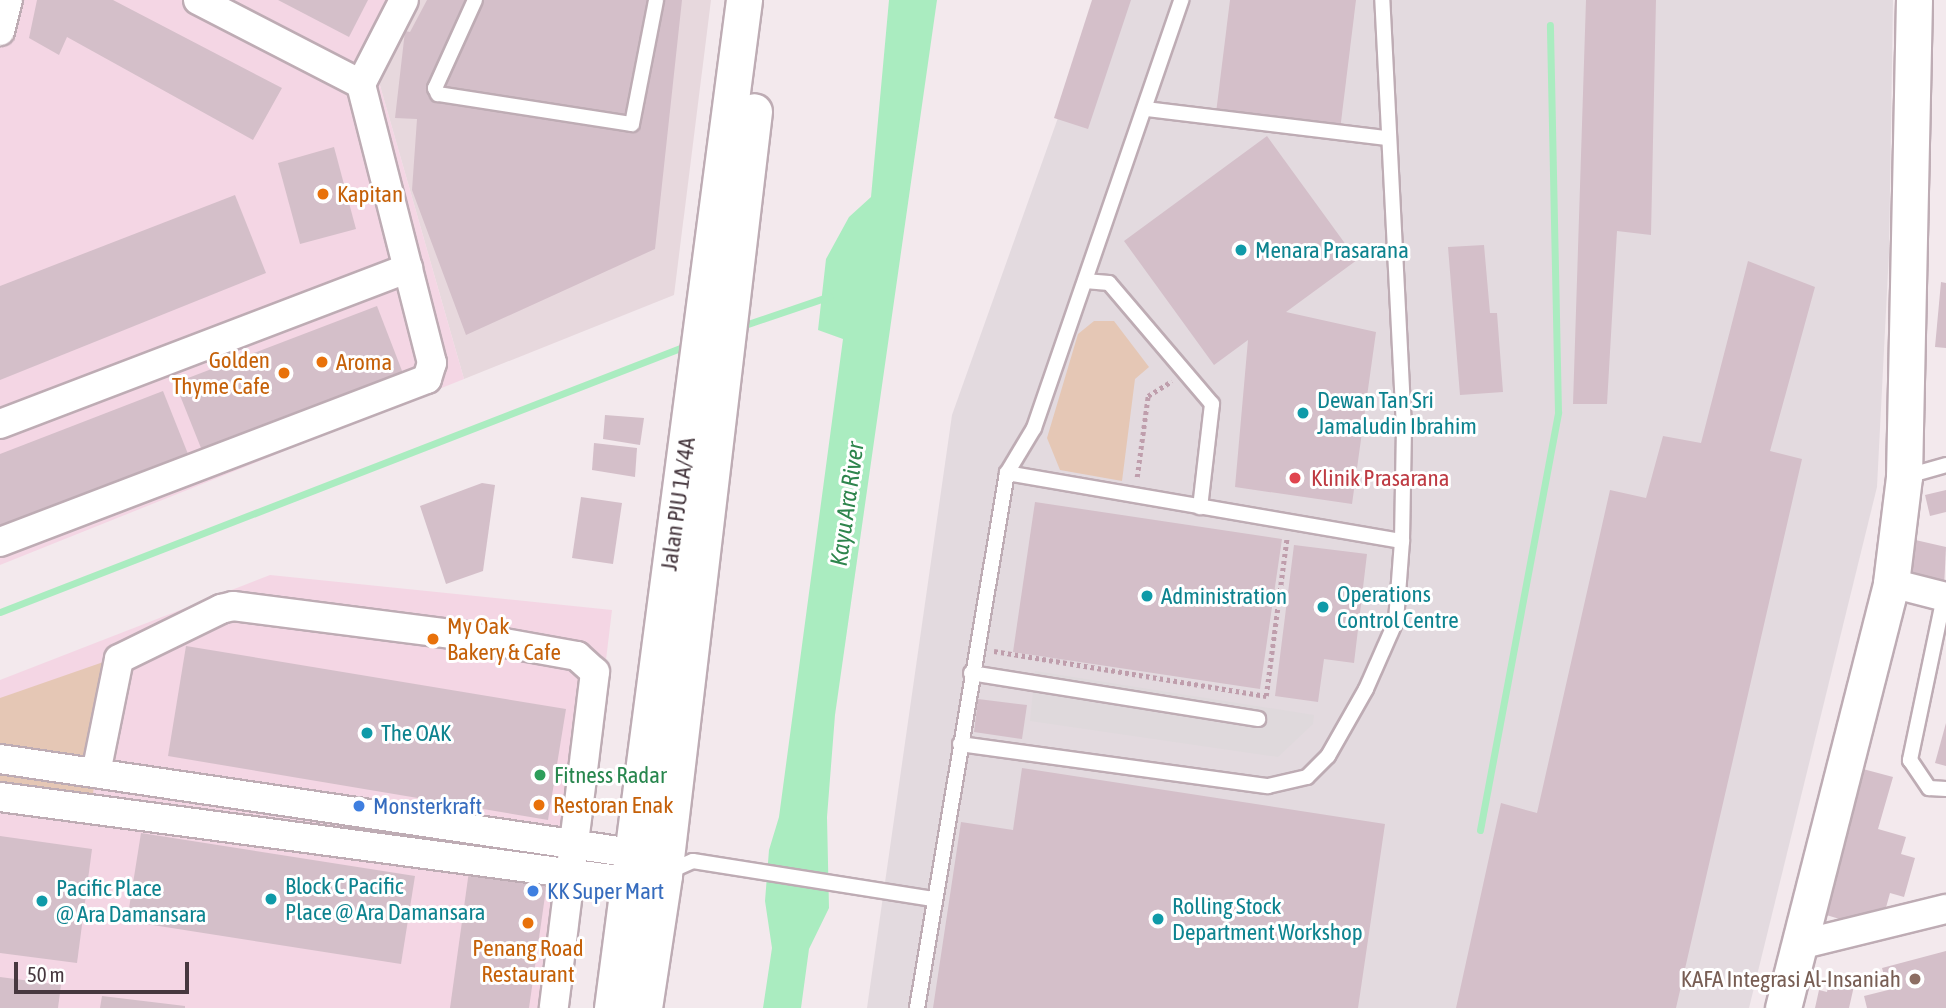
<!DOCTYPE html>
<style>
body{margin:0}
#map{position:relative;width:1946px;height:1008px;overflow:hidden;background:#f3e9ed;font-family:"Asap Condensed",sans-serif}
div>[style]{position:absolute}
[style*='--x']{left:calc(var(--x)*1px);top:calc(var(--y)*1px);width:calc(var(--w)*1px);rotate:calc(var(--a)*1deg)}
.residential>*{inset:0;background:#e7d8dd}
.commercial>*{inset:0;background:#f4d6e4}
.industrial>*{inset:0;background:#e3dadf}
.green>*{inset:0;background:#e5c7b5}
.parking>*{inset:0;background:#dfd9dc}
.water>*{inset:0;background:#aaecc0}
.stream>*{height:7px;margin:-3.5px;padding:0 3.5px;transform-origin:3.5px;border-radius:3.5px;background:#aaecc0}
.building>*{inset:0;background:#d4bfc9}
.path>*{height:4.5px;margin-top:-2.25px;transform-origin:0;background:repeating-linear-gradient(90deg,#bf9eac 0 3.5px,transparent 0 7px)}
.roads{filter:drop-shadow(2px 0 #beacb4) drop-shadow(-2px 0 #beacb4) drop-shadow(0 2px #beacb4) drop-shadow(0 -2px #beacb4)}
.service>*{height:14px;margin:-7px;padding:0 7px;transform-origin:7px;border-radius:7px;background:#fff}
.minor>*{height:28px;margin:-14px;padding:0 14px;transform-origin:14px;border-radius:14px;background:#fff}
.tertiary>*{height:35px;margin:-17.5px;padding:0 17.5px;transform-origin:17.5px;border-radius:17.5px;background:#fff}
.dots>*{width:19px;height:19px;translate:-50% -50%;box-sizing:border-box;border:4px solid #fff;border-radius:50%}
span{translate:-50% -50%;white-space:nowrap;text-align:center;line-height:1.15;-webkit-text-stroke:6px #fff;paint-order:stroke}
.food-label{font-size:23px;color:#c56008}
.left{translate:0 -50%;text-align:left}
.right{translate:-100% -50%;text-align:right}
.culture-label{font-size:23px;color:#0d838f}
.health-label{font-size:23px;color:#be3a42}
.street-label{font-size:23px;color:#47383f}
.leisure-label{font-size:23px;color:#27864d}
.shop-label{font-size:23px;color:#366cbe}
.education-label{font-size:23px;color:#785e54}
.water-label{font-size:24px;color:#2e854d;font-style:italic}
.scale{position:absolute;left:14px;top:962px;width:175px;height:32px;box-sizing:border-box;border:4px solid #47383f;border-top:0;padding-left:9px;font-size:21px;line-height:24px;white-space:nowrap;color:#47383f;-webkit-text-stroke:5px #fff;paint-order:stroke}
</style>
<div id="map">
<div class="residential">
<i style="clip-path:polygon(420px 0,711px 0,674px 295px,464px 379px,379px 82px)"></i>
</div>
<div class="commercial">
<i style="clip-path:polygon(0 0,420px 0,379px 82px,464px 379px,0 565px)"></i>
<i style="clip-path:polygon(270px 575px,612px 610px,564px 1008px,0 1008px,0 680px)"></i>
</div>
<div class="industrial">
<i style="clip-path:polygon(1100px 0,1893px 0,1889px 252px,1877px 487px,1749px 1008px,867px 1008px,952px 415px)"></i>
</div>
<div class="green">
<i style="clip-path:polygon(1094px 321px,1114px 321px,1149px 367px,1135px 379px,1122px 481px,1060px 470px,1047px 438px,1078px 334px)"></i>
<i style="clip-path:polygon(112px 659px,89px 822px,0 809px,0 698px)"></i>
</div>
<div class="parking">
<i style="clip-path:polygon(1035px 671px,1314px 715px,1313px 724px,1278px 757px,1030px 721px)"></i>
</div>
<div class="water">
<i style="clip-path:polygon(889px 0,937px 0,835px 715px,827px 817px,829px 908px,809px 949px,801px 1008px,763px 1008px,772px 948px,765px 901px,769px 850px,779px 817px,843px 339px,818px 330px,826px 259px,849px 217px,871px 197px)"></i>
</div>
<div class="stream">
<i style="--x:739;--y:327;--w:96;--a:-18.8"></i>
<i style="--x:0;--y:612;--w:738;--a:-21.21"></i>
<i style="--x:1480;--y:830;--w:425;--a:-79.4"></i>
<i style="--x:1558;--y:412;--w:387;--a:-91.2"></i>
</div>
<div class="building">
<i style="clip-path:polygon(37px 0,113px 0,282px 88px,253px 140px,67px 37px,59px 55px,29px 38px)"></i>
<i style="clip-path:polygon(278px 0,368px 0,349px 37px)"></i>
<i style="clip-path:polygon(427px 0,682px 0,655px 249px,466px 335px,412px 190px,417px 119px,395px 118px,405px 31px,410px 32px)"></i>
<i style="clip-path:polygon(1092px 0,1131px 0,1088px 129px,1054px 118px)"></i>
<i style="clip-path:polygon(1230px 0,1356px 0,1340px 130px,1216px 113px)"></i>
<i style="clip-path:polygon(1586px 0,1656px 0,1651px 235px,1617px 231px,1607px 404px,1573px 404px)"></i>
<i style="clip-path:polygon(1267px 136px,1357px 260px,1286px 312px,1376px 332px,1352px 504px,1235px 487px,1248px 340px,1214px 365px,1124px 241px)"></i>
<i style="clip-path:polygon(334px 147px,356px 229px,300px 244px,278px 163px)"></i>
<i style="clip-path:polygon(235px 195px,266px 273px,0 380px,0 286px)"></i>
<i style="clip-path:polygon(1484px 245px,1490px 313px,1497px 313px,1503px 392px,1460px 395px,1448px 247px)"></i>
<i style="clip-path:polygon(1748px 261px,1815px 287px,1770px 451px,1802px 459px,1676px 1008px,1456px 1008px,1501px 803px,1537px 813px,1610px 490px,1646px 498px,1663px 436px,1701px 443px)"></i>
<i style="clip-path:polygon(1941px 282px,1946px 283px,1946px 348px,1935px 347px)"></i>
<i style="clip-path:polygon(377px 306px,404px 376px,203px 453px,175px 383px)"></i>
<i style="clip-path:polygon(163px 391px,190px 459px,0 533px,0 454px)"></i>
<i style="clip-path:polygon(605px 415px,644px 418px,640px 445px,603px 439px)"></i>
<i style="clip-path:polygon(594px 443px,637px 448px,635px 477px,592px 470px)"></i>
<i style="clip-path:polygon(482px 483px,495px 485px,483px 571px,446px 584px,420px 506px)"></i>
<i style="clip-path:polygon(1946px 490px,1946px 512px,1930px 516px,1925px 495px)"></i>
<i style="clip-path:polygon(581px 497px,622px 503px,613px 564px,572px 558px)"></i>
<i style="clip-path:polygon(1035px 502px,1282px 539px,1260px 689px,1013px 652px)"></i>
<i style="clip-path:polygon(1911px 539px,1946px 547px,1944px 588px,1902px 578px)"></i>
<i style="clip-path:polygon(1294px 545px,1367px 554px,1354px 663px,1324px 659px,1318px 702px,1275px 696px)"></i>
<i style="clip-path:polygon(186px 646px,566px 709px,548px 820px,168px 756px)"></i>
<i style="clip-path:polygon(978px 699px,1027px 705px,1022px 739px,974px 732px)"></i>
<i style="clip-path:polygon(1946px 723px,1946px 766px,1935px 763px)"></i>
<i style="clip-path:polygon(1022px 768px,1385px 824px,1358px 1008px,933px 1008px,961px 822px,1013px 830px)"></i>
<i style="clip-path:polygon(1863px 769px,1893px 777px,1878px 829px,1906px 837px,1901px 854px,1915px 858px,1904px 897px,1890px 893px,1882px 922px,1866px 927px,1823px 914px)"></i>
<i style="clip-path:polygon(141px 833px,415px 876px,401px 964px,127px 921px)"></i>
<i style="clip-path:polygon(0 836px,92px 849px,77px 963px,0 953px)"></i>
<i style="clip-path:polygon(469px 871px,547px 882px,529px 1008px,450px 1008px)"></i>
<i style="clip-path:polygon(1946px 951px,1946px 1008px,1867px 1008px,1864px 996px,1888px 990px,1882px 968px)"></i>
<i style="clip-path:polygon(0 977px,61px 985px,58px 1008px,0 1008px)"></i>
<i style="clip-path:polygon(1829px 980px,1854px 986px,1849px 1008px,1815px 1008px,1819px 990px,1827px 992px)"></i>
<i style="clip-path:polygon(102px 996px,185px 1006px,185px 1008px,100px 1008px)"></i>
</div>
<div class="path">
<i style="--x:1137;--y:477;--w:82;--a:-82.3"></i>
<i style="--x:1148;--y:396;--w:28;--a:-32"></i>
<i style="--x:994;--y:651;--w:276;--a:9.4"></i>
<i style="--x:1266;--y:696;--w:160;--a:-82.5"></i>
</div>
<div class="roads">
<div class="service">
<i style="--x:475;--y:0;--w:97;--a:114.4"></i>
<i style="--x:435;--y:88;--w:7;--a:63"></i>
<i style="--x:438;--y:94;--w:196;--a:8.8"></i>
<i style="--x:632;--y:124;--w:126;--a:-79"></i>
<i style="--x:1146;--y:109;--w:242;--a:6.9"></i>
<i style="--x:1085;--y:281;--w:24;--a:5"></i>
<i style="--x:1109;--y:283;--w:159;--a:49.6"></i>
<i style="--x:1212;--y:404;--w:104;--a:96.6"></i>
<i style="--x:1007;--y:473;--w:401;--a:9.8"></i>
<i style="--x:1904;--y:477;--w:44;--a:-15.9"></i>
<i style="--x:1944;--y:597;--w:167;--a:101.8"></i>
<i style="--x:1910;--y:760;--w:34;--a:56"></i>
<i style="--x:1929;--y:788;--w:17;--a:3"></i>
<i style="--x:971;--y:673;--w:291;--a:9.1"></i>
<i style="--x:960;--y:744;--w:311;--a:7.8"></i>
<i style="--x:1268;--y:786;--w:40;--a:-13"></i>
<i style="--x:1307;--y:777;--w:30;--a:-45"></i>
<i style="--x:1328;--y:756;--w:77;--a:-60.4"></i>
<i style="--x:1366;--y:689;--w:74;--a:-66.2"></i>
<i style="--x:1396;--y:621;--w:80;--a:-85.7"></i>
<i style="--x:1402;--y:541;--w:113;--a:-89"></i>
<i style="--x:1404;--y:428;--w:429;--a:-92.9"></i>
<i style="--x:668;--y:872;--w:27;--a:-24"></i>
<i style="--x:693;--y:861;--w:243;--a:9"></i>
<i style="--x:917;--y:1008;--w:543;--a:-80.45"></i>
<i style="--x:1007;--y:473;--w:52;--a:-59"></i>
<i style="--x:1034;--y:428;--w:453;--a:-71"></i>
</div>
<div class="minor">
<i style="--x:198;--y:0;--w:183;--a:27.3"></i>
<i style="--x:0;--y:31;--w:32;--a:-76"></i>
<i style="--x:0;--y:424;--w:437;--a:-20.9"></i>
<i style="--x:0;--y:542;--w:457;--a:-20.9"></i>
<i style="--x:427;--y:379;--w:17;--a:-73"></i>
<i style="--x:432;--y:363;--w:288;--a:-104.3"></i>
<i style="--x:361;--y:84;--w:94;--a:-62.9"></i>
<i style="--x:1891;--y:583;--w:57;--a:14.3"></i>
<i style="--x:0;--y:759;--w:639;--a:8.46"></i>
<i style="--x:96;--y:773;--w:116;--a:-78.6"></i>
<i style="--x:119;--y:659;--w:114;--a:-26.1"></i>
<i style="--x:221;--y:609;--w:12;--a:-14"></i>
<i style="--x:233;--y:606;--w:229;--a:7.3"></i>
<i style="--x:460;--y:635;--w:119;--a:10.2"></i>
<i style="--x:577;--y:656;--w:24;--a:42"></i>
<i style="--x:595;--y:672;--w:338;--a:97"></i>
<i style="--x:0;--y:797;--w:655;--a:7.64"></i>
<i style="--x:1799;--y:945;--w:151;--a:-13.8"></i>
</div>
<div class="tertiary">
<i style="--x:612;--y:1008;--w:1017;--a:-82.54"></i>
<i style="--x:644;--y:1008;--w:134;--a:-81.4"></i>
<i style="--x:664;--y:875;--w:769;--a:-83.28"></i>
<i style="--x:1783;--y:1008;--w:439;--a:-75.7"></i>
<i style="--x:1891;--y:583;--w:107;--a:-83"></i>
<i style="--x:1904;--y:477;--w:477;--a:-88.8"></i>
</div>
</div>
<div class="dots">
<i style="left:323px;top:194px;background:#e8710a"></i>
<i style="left:1241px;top:250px;background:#0f9aa8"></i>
<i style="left:322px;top:362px;background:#e8710a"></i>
<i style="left:284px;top:373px;background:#e8710a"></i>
<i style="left:1303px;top:413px;background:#0f9aa8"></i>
<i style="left:1295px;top:478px;background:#e0444e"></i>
<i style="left:1147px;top:596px;background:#0f9aa8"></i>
<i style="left:1323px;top:607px;background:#0f9aa8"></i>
<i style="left:433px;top:639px;background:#e8710a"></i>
<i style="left:367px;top:733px;background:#0f9aa8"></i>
<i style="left:540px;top:775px;background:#2e9e5b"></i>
<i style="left:539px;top:805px;background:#e8710a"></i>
<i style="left:359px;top:806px;background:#3f7fe0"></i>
<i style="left:533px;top:891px;background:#3f7fe0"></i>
<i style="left:271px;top:899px;background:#0f9aa8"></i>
<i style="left:42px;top:901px;background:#0f9aa8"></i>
<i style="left:1158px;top:919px;background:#0f9aa8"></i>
<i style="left:528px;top:923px;background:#e8710a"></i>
<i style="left:1915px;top:979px;background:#8d6e63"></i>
</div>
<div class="food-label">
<span class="left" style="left:337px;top:194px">Kapitan</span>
<span class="right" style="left:270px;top:373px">Golden<br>Thyme Cafe</span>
<span class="left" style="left:336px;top:362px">Aroma</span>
<span class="left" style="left:447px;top:639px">My Oak<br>Bakery &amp; Cafe</span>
<span class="left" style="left:553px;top:805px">Restoran Enak</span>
<span style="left:528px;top:961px">Penang Road<br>Restaurant</span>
</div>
<div class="culture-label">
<span class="left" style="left:1255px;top:250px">Menara Prasarana</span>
<span class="left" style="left:1317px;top:413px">Dewan Tan Sri<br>Jamaludin Ibrahim</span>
<span class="left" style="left:1337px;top:607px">Operations<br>Control Centre</span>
<span class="left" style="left:1161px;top:596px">Administration</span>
<span class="left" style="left:381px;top:733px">The OAK</span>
<span class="left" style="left:285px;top:899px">Block C Pacific<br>Place @ Ara Damansara</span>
<span class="left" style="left:56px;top:901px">Pacific Place<br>@ Ara Damansara</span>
<span class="left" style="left:1172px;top:919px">Rolling Stock<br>Department Workshop</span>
</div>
<div class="health-label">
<span class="left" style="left:1311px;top:478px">Klinik Prasarana</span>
</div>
<div class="street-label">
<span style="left:678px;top:504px;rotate:-82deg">Jalan PJU 1A/4A</span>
</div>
<div class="leisure-label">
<span class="left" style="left:554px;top:775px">Fitness Radar</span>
</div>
<div class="shop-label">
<span class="left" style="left:373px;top:806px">Monsterkraft</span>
<span class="left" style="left:547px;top:891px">KK Super Mart</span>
</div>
<div class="education-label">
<span class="right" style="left:1901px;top:979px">KAFA Integrasi Al-Insaniah</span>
</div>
<div class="water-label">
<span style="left:847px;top:504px;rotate:-82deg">Kayu Ara River</span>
</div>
<div class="scale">50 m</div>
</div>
